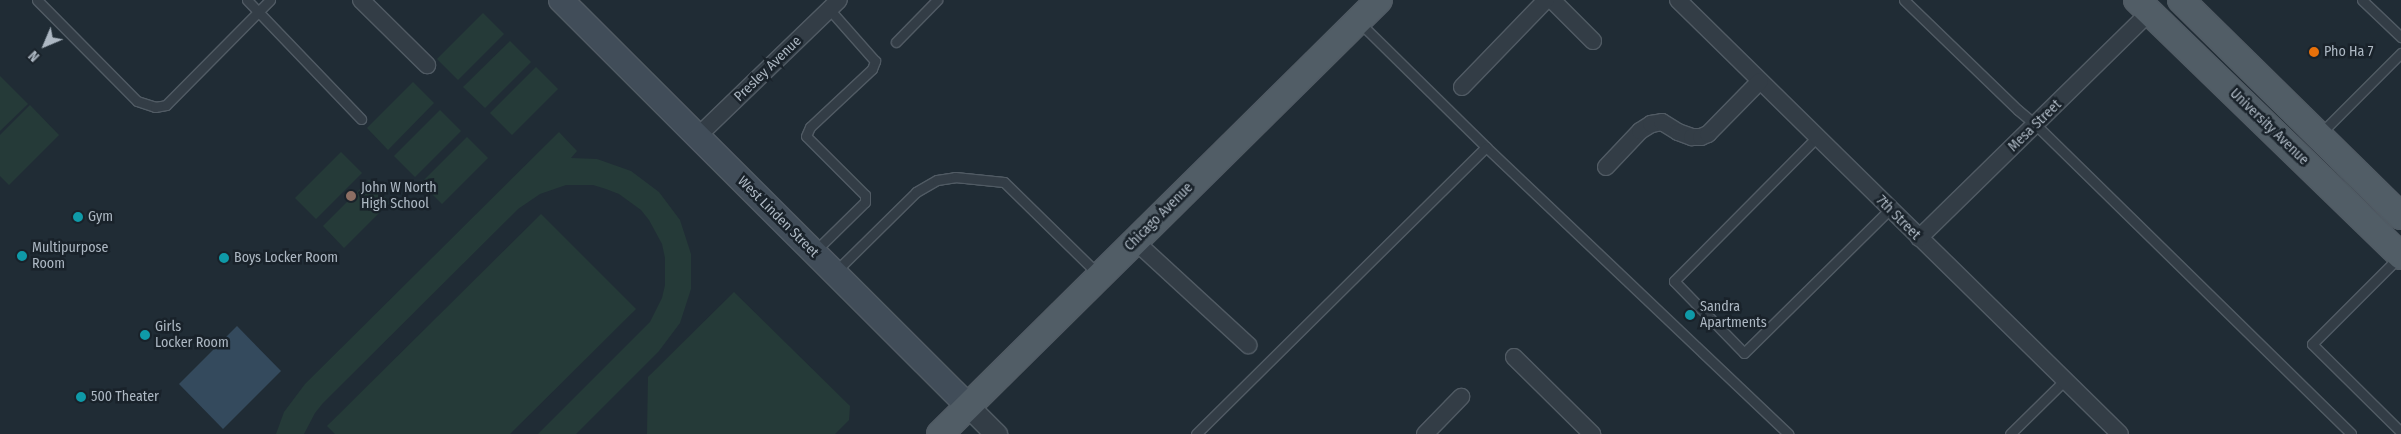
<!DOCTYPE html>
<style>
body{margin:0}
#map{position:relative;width:2401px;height:434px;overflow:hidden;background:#202c35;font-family:"Fira Sans Condensed",sans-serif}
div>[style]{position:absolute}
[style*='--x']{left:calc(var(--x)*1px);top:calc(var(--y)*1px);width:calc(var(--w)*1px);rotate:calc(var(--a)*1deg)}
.green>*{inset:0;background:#253a38}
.water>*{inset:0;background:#344a5d}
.roads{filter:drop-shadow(1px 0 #515b64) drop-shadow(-1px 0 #515b64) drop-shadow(0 1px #515b64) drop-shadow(0 -1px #515b64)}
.service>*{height:9px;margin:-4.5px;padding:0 4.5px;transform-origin:4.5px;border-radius:4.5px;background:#333d46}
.minor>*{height:16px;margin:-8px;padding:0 8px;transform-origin:8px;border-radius:8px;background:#333d46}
.tertiary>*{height:21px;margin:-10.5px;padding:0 10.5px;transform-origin:10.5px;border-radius:10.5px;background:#333d46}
.secondary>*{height:24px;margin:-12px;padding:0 12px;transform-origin:12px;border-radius:12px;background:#414d59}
.primary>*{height:26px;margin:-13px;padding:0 13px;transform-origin:13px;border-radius:13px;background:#515d66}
.dots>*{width:14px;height:14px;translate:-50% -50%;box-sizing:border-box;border:2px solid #19222a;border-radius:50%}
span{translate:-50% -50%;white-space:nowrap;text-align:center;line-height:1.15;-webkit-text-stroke:5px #19222a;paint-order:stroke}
.poi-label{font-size:14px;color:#adb8c3}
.left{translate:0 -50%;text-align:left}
.street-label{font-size:14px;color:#adb8c3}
.north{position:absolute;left:20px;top:20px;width:50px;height:50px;-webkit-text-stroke:4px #19222a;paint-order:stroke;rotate:225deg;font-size:14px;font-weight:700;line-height:20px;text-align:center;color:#adb8c3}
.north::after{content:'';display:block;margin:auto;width:18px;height:22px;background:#adb8c3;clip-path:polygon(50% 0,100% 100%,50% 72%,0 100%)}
</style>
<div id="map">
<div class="green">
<i style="clip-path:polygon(483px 13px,504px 34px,458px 80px,437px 59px)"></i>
<i style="clip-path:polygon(510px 41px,531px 62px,485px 108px,463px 87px)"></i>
<i style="clip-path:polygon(536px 67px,558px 89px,512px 135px,490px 113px)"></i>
<i style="clip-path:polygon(0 76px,28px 104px,0 131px)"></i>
<i style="clip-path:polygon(413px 82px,434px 103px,388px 150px,367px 128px)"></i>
<i style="clip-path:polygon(30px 105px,59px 135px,9px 185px,0 176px,0 135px)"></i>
<i style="clip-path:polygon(440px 110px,461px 131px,415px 177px,394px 156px)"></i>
<i style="clip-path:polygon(559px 132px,577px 151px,571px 158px,597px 159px,631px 171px,659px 192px,680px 220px,691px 254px,691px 289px,680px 323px,659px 351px,576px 434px,538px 434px,650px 322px,662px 298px,665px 285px,665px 258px,662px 244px,649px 220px,641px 210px,619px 194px,606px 189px,593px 185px,566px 185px,540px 194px,518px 209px,323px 403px,315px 413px,304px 434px,276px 434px,284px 412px,305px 384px)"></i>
<i style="clip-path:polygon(467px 137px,488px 158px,442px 204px,421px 183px)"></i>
<i style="clip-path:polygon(341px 152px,362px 173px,316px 219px,295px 198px)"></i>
<i style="clip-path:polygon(369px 180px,390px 202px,344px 248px,323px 226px)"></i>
<i style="clip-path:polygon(541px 214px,636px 309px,510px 434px,335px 434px,327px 426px)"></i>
<i style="clip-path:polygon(734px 292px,850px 406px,849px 420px,835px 434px,647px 434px,648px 377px)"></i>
</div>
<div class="water">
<i style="clip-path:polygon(237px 326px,281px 371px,223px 429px,179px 384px)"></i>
</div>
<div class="roads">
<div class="service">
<i style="--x:37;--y:0;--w:142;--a:45.3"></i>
<i style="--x:137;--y:101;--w:19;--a:18"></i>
<i style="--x:155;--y:107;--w:11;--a:-10"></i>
<i style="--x:166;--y:105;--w:148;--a:-45.3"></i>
<i style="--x:247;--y:0;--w:165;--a:46.2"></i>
<i style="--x:1904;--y:0;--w:158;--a:44"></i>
<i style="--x:2018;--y:110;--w:23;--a:40"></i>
<i style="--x:2036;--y:125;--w:441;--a:44.4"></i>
<i style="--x:2362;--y:0;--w:54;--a:43.5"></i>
<i style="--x:1360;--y:23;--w:177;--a:44.5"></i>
<i style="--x:1486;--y:147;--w:417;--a:43.5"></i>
<i style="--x:896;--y:42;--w:59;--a:-45.7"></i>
<i style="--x:2320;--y:134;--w:115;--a:-45"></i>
<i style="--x:1817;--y:137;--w:203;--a:134.8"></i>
<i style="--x:1674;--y:281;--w:100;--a:45.8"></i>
<i style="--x:1744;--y:353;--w:205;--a:-44.6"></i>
<i style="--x:814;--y:252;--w:71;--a:-44.4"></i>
<i style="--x:865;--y:202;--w:7;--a:-90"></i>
<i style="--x:865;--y:195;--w:83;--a:-135"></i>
<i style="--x:806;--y:136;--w:10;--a:-66"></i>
<i style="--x:810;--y:127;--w:85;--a:-43.1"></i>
<i style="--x:872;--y:69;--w:9;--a:-69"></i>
<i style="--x:875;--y:61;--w:69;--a:-131.5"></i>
<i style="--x:2399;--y:257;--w:123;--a:135"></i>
<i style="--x:2312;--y:344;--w:125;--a:44.7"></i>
<i style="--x:836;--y:271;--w:112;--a:-44.6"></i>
<i style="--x:916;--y:192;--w:24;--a:-30"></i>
<i style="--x:937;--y:180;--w:18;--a:-9"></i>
<i style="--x:955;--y:177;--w:49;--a:5.8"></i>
<i style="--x:1004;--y:182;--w:133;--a:44.4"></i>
<i style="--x:1196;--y:434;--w:408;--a:-44.7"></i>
<i style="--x:2010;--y:434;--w:77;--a:-44.5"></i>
</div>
<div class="minor">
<i style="--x:361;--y:0;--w:93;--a:44.6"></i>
<i style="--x:1552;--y:0;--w:58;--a:45"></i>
<i style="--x:1678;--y:0;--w:619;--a:44.48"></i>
<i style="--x:1462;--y:87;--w:121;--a:-46"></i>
<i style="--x:697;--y:137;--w:197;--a:-44"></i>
<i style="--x:1606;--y:167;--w:50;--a:-46.6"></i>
<i style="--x:1640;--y:131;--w:13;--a:-32"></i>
<i style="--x:1651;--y:124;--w:11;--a:-10"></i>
<i style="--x:1662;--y:122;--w:19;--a:32"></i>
<i style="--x:1678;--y:132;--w:15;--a:20"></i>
<i style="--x:1692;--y:137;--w:9;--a:0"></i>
<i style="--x:1701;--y:137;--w:8;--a:-23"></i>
<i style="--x:1708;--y:134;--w:74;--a:-45.5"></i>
<i style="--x:1919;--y:238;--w:323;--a:-44.4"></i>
<i style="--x:1135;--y:241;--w:154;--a:42.6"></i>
<i style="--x:1514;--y:357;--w:110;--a:44.6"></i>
<i style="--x:1425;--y:434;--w:52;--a:-45.8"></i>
</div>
<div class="tertiary">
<i style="--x:968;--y:406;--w:40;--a:45"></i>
</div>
<div class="secondary">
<i style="--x:561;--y:0;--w:575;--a:44.93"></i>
</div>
<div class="primary">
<i style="--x:2137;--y:0;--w:368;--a:44.1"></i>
<i style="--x:2181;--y:0;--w:308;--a:44.5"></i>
<i style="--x:940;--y:434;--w:617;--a:-44.67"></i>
</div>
</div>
<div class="dots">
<i style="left:2314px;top:52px;background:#e8710a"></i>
<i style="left:351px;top:196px;background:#8d6e63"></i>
<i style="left:78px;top:217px;background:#0f9aa8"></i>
<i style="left:22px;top:256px;background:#0f9aa8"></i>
<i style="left:224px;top:258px;background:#0f9aa8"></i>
<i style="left:1690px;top:315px;background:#0f9aa8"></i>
<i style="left:145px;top:335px;background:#0f9aa8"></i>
<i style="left:81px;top:397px;background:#0f9aa8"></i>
</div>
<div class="poi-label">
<span class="left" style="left:2324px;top:52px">Pho Ha 7</span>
<span class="left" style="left:361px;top:196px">John W North<br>High School</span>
<span class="left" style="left:88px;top:217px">Gym</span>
<span class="left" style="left:32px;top:256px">Multipurpose<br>Room</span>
<span class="left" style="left:234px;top:258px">Boys Locker Room</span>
<span class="left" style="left:1700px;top:315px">Sandra<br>Apartments</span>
<span class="left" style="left:155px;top:335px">Girls<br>Locker Room</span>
<span class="left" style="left:91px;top:397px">500 Theater</span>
</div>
<div class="street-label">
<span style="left:768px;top:69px;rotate:-44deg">Presley Avenue</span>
<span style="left:2035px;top:126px;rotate:-44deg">Mesa Street</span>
<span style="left:2269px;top:127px;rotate:44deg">University Avenue</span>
<span style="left:778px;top:217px;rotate:45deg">West Linden Street</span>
<span style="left:1159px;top:217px;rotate:-45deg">Chicago Avenue</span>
<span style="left:1898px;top:218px;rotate:45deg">7th Street</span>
</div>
<div class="north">N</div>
</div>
